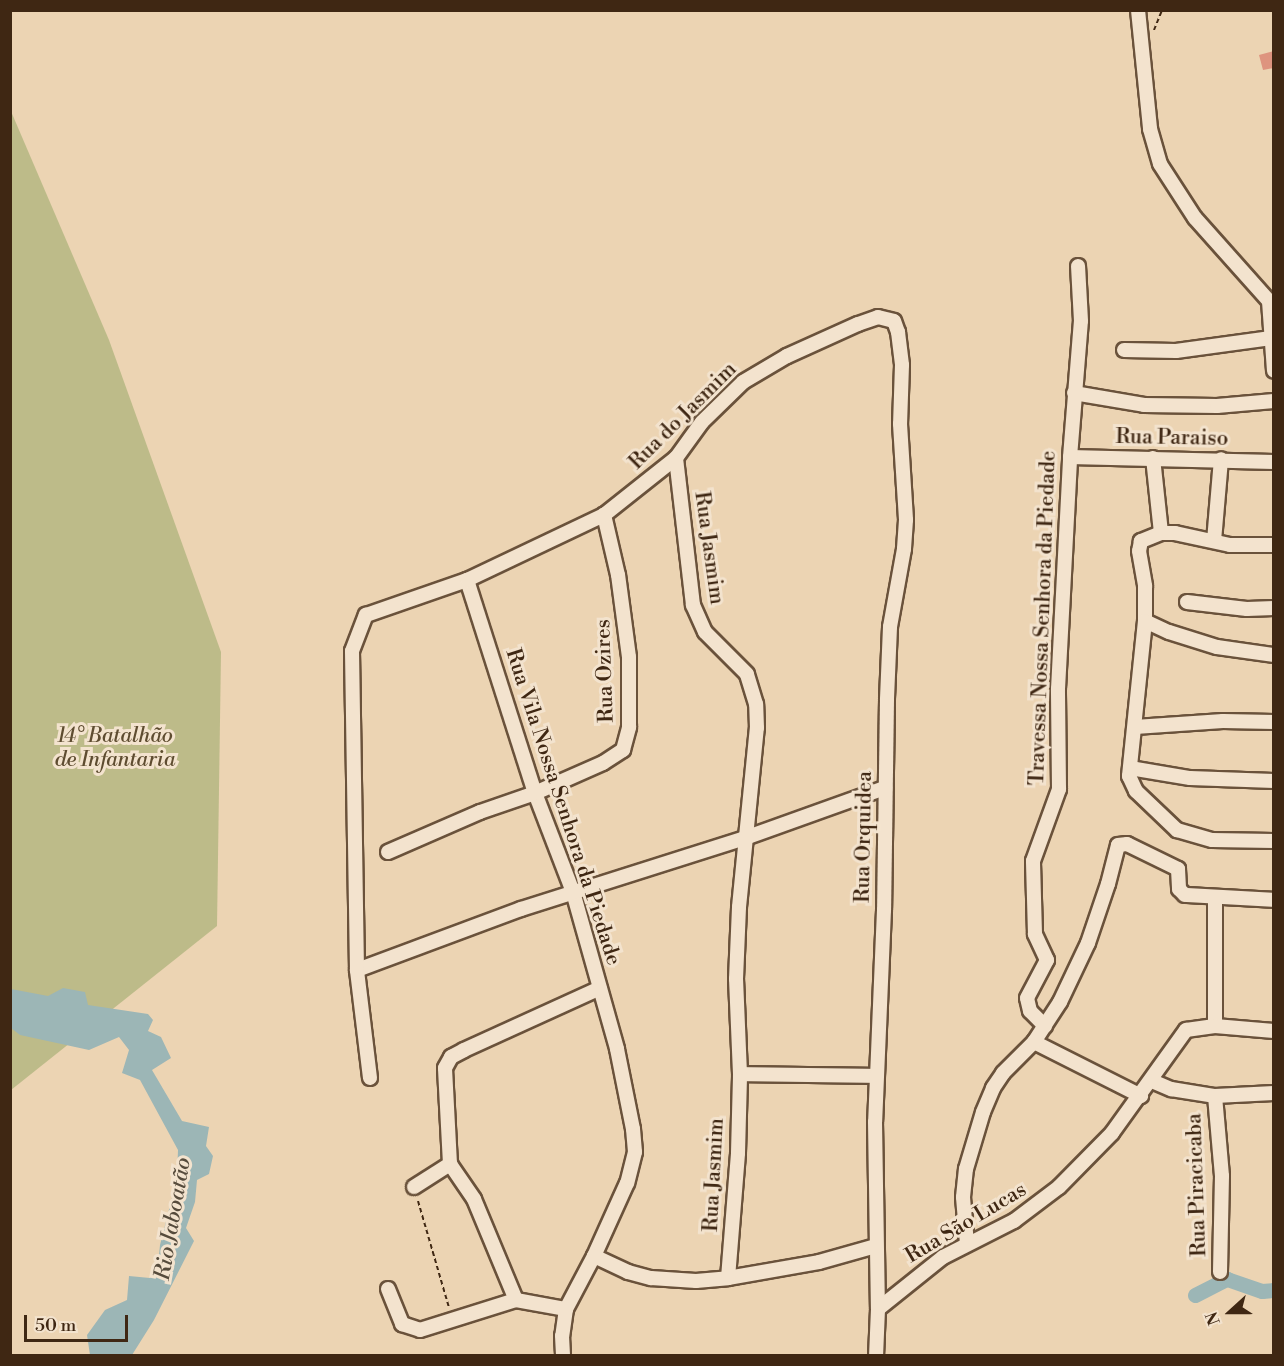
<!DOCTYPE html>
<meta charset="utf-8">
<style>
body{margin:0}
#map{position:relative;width:1284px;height:1366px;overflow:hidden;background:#ecd4b3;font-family:"Libre Bodoni",serif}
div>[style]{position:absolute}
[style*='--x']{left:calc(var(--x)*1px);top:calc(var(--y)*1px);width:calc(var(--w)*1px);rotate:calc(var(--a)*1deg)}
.green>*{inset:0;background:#bdbb89}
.water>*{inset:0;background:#9cb6b6}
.canal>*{height:15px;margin:-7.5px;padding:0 7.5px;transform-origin:7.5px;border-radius:7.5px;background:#9cb6b6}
.building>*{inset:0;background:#de947f}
.path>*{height:2px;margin-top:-1px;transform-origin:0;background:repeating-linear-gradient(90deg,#3f2713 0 4.5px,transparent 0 7.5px)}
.roads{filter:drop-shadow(2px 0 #6a523b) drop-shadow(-2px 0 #6a523b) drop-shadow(0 2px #6a523b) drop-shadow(0 -2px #6a523b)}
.street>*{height:14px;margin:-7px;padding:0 7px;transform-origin:7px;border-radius:7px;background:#f3e3ce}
span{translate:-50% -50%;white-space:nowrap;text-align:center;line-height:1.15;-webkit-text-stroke:6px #f3e3ce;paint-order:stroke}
.street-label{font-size:21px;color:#3f2713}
.park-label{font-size:21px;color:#5e4c30;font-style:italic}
.water-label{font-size:22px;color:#564b3c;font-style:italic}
.frame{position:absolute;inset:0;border:12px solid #3f2713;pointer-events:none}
.north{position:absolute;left:1200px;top:1282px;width:60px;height:60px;-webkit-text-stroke:4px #f3e3ce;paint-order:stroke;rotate:249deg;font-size:16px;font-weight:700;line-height:24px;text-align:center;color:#3f2713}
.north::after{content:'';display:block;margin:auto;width:21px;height:27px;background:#3f2713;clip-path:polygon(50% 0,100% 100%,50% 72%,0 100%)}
.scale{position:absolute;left:24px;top:1315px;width:104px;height:27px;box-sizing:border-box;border:3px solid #3f2713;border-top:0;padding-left:8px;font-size:18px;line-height:21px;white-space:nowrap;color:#3f2713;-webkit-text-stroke:4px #f3e3ce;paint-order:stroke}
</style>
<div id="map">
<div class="green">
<i style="clip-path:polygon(10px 109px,109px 340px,221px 652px,217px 926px,11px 1090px)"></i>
</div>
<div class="water">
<i style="clip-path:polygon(63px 988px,85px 992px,88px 1005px,148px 1014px,153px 1020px,148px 1031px,161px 1037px,171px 1058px,152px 1070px,182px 1121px,209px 1127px,206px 1146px,213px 1156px,209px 1174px,197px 1180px,195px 1202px,186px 1228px,194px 1241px,154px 1320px,132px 1355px,90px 1355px,87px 1335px,105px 1310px,127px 1300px,129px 1276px,150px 1278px,158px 1265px,160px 1245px,177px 1178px,178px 1150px,140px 1080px,122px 1073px,129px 1050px,119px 1037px,89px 1050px,20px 1035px,11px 1028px,11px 989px,48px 996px)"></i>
</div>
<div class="canal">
<i style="--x:1195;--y:1295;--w:36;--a:-27"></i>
<i style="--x:1227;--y:1279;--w:37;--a:19"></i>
<i style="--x:1262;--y:1291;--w:12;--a:-5"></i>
</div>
<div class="building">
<i style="clip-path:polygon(1274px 51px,1274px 68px,1263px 70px,1259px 55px)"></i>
</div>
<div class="path">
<i style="--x:1154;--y:30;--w:22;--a:-68"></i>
<i style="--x:418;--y:1201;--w:111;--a:73.8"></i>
</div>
<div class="roads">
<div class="street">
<i style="--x:1138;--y:10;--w:120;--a:84.2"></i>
<i style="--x:1150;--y:129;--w:36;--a:74"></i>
<i style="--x:1160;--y:164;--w:64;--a:57.1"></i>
<i style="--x:1195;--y:218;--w:111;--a:48.3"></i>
<i style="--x:1269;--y:301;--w:70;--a:85.9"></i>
<i style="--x:1124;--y:350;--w:52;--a:1.1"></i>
<i style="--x:1176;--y:351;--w:96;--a:-7.8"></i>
<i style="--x:1074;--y:393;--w:71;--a:9.7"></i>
<i style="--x:1144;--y:405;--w:73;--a:0.8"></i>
<i style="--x:1217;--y:406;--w:57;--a:-5"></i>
<i style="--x:1070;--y:457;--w:204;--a:1.4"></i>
<i style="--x:1153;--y:458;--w:75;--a:83.9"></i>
<i style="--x:1214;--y:541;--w:82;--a:-85.1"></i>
<i style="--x:1274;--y:545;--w:44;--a:180"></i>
<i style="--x:1230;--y:545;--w:56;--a:-167.7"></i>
<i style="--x:1175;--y:533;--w:14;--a:180"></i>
<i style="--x:1161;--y:533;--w:22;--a:158"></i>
<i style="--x:1141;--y:541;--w:10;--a:101"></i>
<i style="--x:1139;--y:551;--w:36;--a:80"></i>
<i style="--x:1145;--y:586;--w:35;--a:90"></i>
<i style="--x:1145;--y:621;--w:156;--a:95.9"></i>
<i style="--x:1129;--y:776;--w:17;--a:65"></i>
<i style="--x:1136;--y:791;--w:57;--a:43.6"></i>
<i style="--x:1177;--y:830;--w:36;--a:16"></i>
<i style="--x:1212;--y:840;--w:62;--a:0.9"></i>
<i style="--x:467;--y:580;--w:224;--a:72.3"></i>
<i style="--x:535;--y:793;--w:106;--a:69"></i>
<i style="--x:573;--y:892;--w:163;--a:74.3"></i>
<i style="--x:617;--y:1049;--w:82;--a:78.7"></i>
<i style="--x:633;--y:1129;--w:23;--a:85"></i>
<i style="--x:635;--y:1152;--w:32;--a:104"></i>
<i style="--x:627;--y:1183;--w:80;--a:114.3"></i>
<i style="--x:594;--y:1256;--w:60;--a:117.8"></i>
<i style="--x:566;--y:1309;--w:27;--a:98"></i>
<i style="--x:562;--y:1336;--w:20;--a:87"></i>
<i style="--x:1187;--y:602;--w:60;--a:6.7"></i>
<i style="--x:1247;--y:609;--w:27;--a:-2"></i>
<i style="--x:1145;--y:621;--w:26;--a:25"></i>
<i style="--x:1169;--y:632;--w:50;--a:17.4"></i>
<i style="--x:1217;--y:647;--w:58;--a:8"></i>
<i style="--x:1135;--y:727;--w:88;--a:-3.9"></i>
<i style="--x:1223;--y:721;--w:51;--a:1.1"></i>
<i style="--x:1130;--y:768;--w:61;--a:9.5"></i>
<i style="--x:1190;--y:778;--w:84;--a:2"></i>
<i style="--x:388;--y:852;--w:100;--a:-23.5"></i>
<i style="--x:480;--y:812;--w:58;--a:-19.1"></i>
<i style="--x:535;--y:793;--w:74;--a:-23.8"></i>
<i style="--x:603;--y:763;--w:24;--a:-33"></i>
<i style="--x:623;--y:750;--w:24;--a:-75"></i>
<i style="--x:629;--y:727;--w:70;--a:-90"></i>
<i style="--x:629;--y:657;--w:83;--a:-97.6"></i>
<i style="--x:618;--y:575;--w:62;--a:-103.1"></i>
<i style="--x:357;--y:970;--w:175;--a:-20.4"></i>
<i style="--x:521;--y:909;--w:235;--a:-17.6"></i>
<i style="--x:745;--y:838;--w:149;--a:-19.7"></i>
<i style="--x:1045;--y:1026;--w:21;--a:-135"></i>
<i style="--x:1030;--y:1011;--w:13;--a:-103"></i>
<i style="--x:1027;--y:998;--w:43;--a:-62.2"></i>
<i style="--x:1047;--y:960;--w:29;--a:-115"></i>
<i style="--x:1035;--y:934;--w:73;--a:-91.6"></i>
<i style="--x:1033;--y:861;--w:77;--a:-70.1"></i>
<i style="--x:1059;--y:789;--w:100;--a:-90.6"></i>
<i style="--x:1058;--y:689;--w:232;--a:-87"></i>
<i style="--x:1070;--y:457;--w:136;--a:-85.4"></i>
<i style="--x:1081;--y:321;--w:55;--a:-93.1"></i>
<i style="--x:1215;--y:1026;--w:128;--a:-90"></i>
<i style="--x:1034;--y:1042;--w:120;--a:26.8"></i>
<i style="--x:740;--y:1074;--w:136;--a:0.8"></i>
<i style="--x:370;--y:1078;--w:109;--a:-96.9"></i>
<i style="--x:357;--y:970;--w:319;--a:-90.9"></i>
<i style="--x:352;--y:651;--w:39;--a:-69"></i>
<i style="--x:366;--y:615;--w:107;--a:-19.1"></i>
<i style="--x:467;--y:580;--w:152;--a:-25.4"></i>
<i style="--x:604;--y:515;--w:92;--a:-38.4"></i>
<i style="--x:676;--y:458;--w:44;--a:-54.2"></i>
<i style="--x:702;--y:422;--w:57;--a:-44.3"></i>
<i style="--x:743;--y:382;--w:51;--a:-30.6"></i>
<i style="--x:787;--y:356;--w:78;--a:-24.3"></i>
<i style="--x:858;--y:324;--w:21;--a:-19"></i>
<i style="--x:878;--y:317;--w:16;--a:14"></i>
<i style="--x:894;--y:321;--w:12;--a:70"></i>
<i style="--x:898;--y:332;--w:33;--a:83"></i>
<i style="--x:902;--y:365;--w:59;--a:91.9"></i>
<i style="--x:900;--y:424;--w:96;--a:86.4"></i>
<i style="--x:906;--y:520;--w:29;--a:94"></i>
<i style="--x:904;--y:549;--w:79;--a:100.2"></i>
<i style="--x:890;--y:627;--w:73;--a:92.4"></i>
<i style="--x:887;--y:700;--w:210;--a:90.8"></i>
<i style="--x:884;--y:910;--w:212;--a:92.4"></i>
<i style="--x:875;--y:1122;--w:187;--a:89.1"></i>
<i style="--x:878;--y:1309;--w:47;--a:92.4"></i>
<i style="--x:1152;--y:1081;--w:21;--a:23"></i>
<i style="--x:1171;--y:1089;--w:45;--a:9"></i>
<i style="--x:1215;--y:1096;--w:59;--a:-2.9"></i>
<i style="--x:1215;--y:1096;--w:80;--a:85"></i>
<i style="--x:1222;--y:1176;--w:96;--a:91.2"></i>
<i style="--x:414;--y:1187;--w:43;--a:-32.6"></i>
<i style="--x:967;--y:1244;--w:47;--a:-94.9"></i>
<i style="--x:963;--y:1197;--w:28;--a:-84"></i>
<i style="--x:966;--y:1169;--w:59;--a:-73.4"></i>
<i style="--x:983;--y:1112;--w:26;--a:-67"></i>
<i style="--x:993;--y:1088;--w:18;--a:-56"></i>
<i style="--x:1003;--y:1073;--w:44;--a:-45"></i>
<i style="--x:1034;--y:1042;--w:48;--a:-57"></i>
<i style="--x:1060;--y:1002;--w:65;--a:-64.6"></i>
<i style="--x:1088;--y:943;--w:62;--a:-71.3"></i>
<i style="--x:1108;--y:884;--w:40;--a:-75.6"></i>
<i style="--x:1118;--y:845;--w:9;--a:-6"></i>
<i style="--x:1127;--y:844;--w:57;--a:26.1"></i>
<i style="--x:1178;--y:869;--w:20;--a:87"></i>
<i style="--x:1179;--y:889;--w:8;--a:45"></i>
<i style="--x:1185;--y:895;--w:89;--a:3.2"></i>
<i style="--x:594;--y:1256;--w:38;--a:25"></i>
<i style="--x:628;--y:1272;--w:24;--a:15"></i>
<i style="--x:651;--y:1278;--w:45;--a:3.8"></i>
<i style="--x:696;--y:1281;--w:32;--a:-5"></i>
<i style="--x:728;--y:1278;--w:125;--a:-85.4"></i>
<i style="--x:738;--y:1153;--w:79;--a:-88.5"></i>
<i style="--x:740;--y:1074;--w:95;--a:-92.4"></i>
<i style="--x:736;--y:979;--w:72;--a:-87.6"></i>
<i style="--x:739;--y:907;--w:180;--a:-84.3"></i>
<i style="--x:757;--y:728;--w:24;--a:-92"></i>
<i style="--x:756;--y:704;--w:31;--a:-107"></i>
<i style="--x:747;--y:674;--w:59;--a:-135"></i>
<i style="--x:705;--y:632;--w:30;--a:-114"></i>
<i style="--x:693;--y:605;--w:148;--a:-96.6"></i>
<i style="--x:728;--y:1278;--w:92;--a:-10"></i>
<i style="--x:819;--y:1262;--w:59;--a:-15.7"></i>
<i style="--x:388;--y:1289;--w:38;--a:68"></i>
<i style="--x:402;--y:1324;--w:19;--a:18"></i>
<i style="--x:420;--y:1330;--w:101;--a:-17.4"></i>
<i style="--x:516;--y:1300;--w:51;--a:10.2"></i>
<i style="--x:516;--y:1300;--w:109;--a:-112.6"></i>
<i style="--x:474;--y:1199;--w:42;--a:-124.4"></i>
<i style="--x:450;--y:1164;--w:96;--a:-93"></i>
<i style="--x:445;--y:1068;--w:13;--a:-61"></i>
<i style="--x:451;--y:1057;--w:15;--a:-28"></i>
<i style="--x:464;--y:1050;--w:149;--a:-24.5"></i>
<i style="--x:878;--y:1309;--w:83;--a:-38.7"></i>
<i style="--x:943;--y:1257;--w:80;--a:-26.9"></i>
<i style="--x:1014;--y:1221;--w:56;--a:-37.1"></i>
<i style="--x:1059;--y:1187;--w:76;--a:-45.5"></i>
<i style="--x:1112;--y:1133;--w:127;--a:-54.3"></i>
<i style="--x:1186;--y:1030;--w:29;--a:-8"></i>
<i style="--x:1215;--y:1026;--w:59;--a:4.8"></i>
</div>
</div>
<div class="street-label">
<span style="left:683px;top:416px;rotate:-45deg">Rua do Jasmim</span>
<span style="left:1172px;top:438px;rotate:1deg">Rua Paraiso</span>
<span style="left:709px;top:548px;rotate:82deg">Rua Jasmim</span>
<span style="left:1043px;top:618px;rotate:-88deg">Travessa Nossa Senhora da Piedade</span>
<span style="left:605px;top:671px;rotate:-92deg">Rua Ozires</span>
<span style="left:563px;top:807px;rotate:72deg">Rua Vila Nossa Senhora da Piedade</span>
<span style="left:864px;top:837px;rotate:-89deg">Rua Orquidea</span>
<span style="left:714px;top:1175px;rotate:-87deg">Rua Jasmim</span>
<span style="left:1197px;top:1185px;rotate:-92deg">Rua Piracicaba</span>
<span style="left:966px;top:1223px;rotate:-31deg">Rua São Lucas</span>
</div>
<div class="park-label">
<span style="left:115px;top:748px">14° Batalhão<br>de Infantaria</span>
</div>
<div class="water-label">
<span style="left:173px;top:1219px;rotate:-80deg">Rio Jaboatão</span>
</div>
<div class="frame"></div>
<div class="north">N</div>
<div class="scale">50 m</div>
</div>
